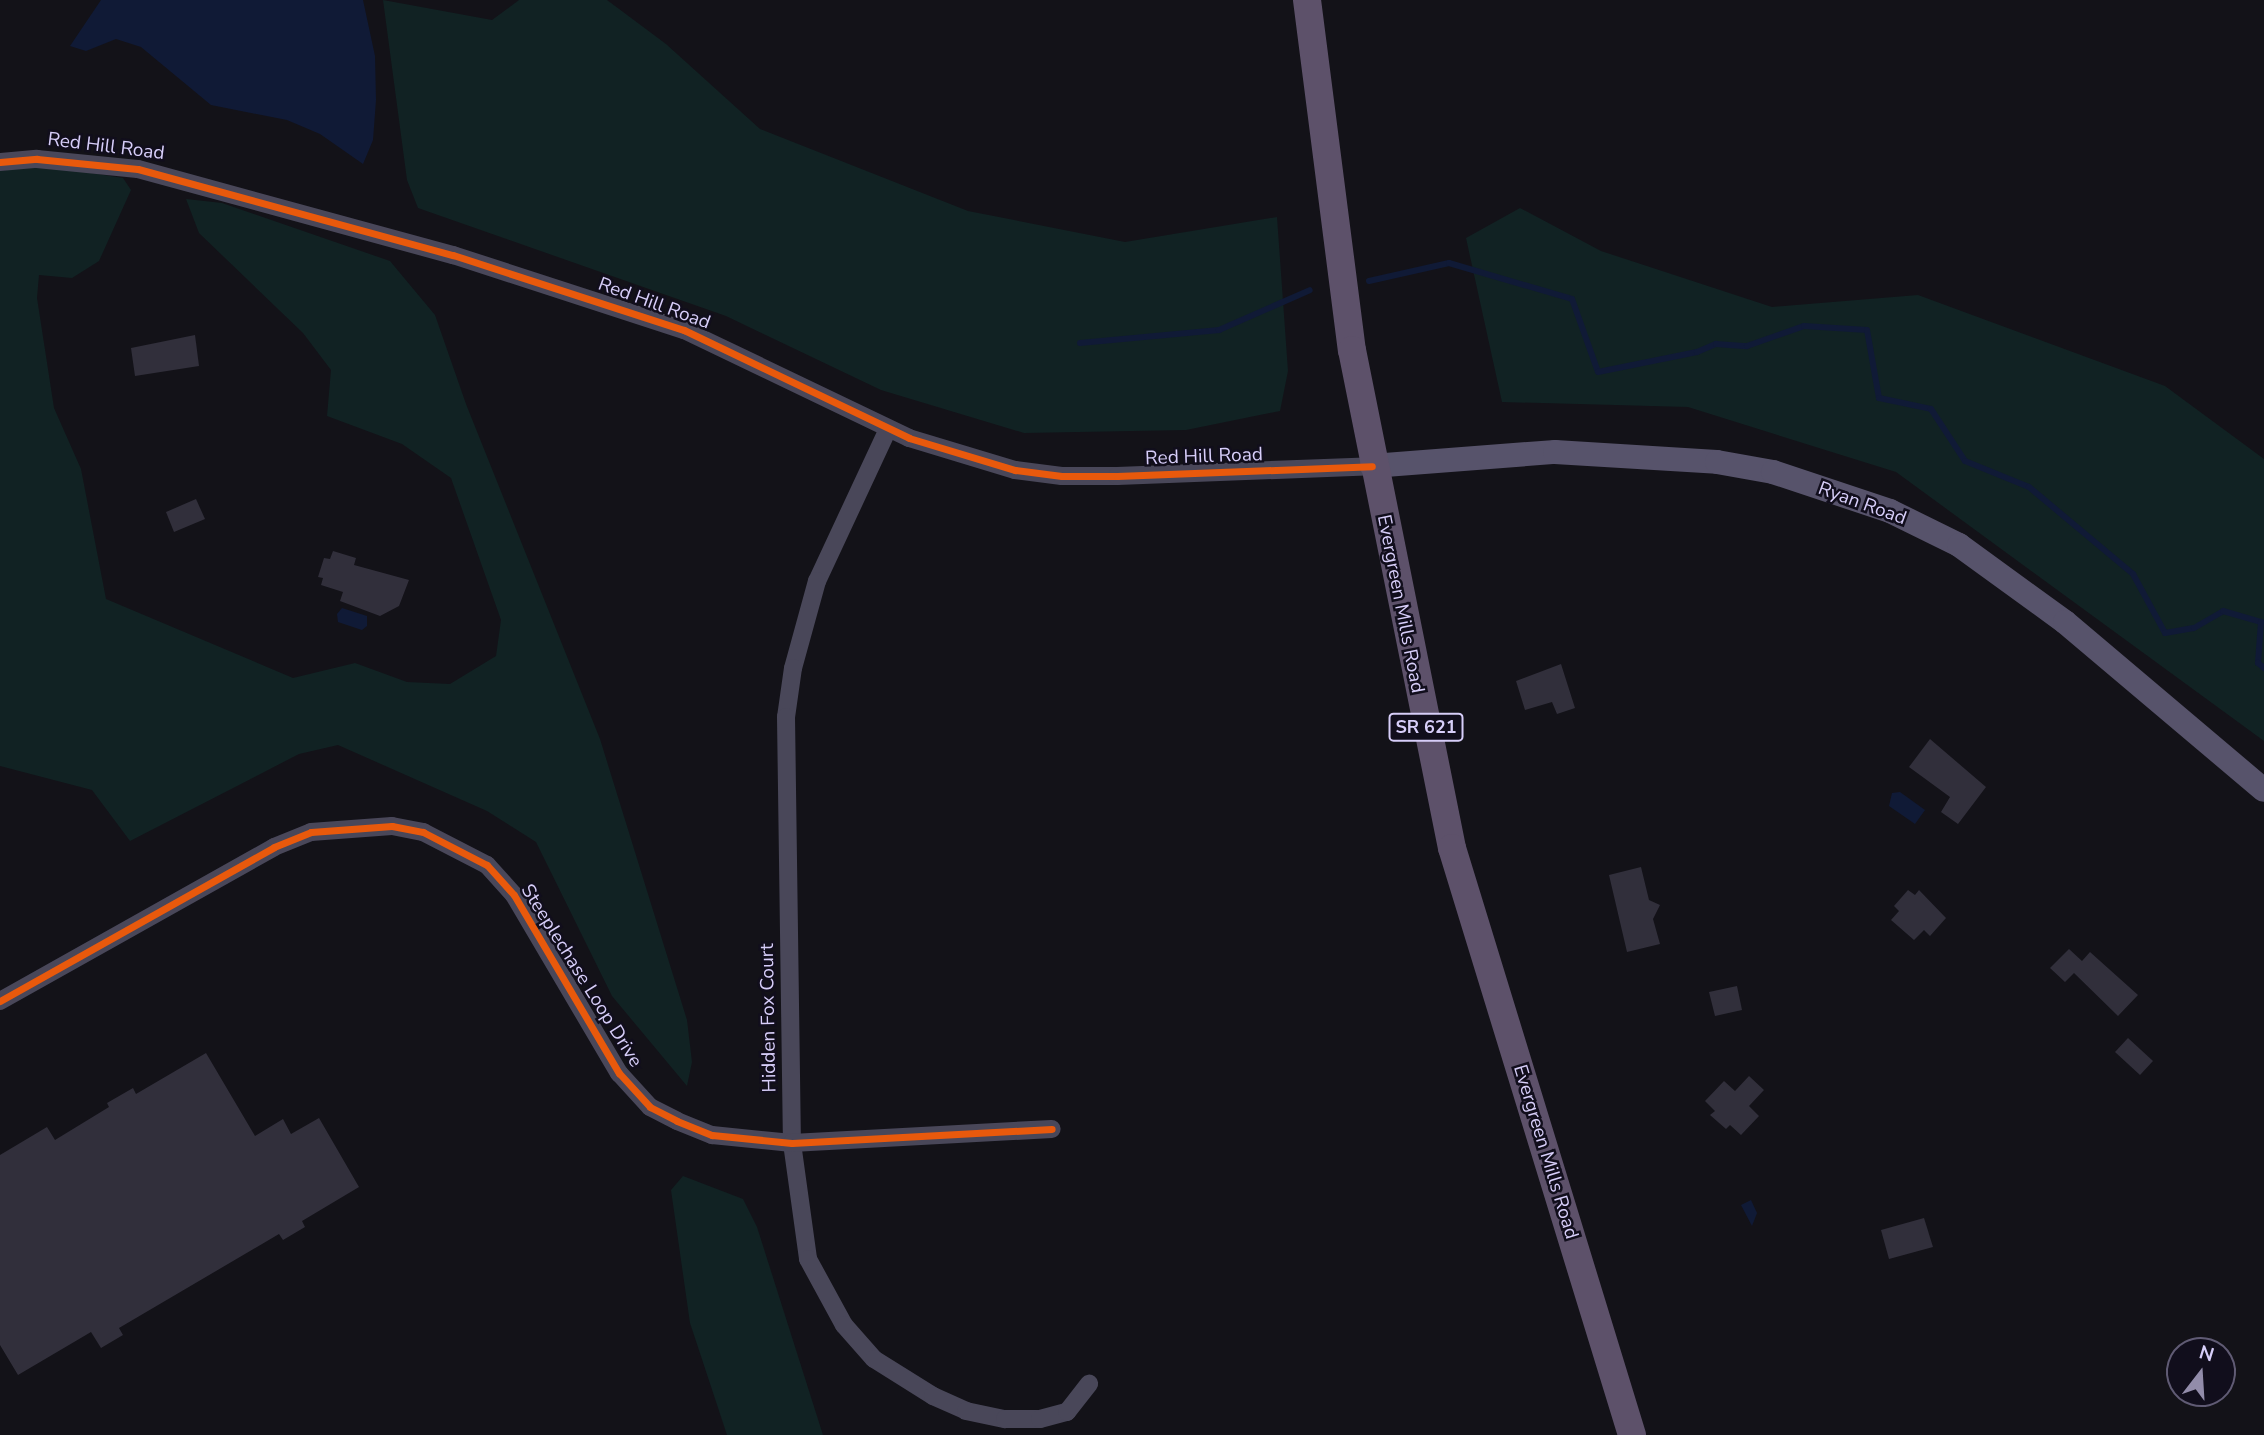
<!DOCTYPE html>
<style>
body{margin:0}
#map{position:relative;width:2264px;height:1435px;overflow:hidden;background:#131218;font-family:"Nunito Sans",sans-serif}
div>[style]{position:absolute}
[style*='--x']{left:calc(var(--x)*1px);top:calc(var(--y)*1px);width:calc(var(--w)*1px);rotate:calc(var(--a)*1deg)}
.green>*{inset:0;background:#112223}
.water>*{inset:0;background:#101a36}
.stream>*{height:6px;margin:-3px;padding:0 3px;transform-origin:3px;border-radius:3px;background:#101a36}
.building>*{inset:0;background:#312f3b}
.street>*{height:18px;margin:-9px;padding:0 9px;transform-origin:9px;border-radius:9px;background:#494759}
.secondary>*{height:24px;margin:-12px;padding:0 12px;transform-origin:12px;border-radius:12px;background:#57536b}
.primary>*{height:28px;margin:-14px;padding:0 14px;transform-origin:14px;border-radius:14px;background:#5d516a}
.cycleway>*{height:7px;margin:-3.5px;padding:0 3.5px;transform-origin:3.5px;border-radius:3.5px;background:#e8590c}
span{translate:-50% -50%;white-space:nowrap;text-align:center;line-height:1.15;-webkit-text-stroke:5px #110e1c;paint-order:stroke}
.shield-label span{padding:2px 5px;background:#110e1c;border:2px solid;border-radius:5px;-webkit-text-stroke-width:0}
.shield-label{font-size:18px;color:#d7cef9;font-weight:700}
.street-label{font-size:19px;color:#d7cef9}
.north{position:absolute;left:2166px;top:1337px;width:70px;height:70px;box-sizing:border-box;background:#110e1c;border:2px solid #605b74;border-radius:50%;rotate:17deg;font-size:19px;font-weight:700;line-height:28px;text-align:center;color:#d7cef9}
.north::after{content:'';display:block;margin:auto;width:24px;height:32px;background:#928caa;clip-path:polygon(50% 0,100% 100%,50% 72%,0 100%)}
</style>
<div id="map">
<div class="green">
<i style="clip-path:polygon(383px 0,492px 20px,519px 0,607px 0,666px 44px,760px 129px,968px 211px,1125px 242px,1277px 217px,1288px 371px,1280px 411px,1186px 430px,1024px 433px,881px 390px,726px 316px,418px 208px,407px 180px)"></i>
<i style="clip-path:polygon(42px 165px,123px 178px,131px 190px,99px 261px,72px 278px,39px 275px,37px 298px,54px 408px,81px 469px,106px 599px,293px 678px,355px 663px,407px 682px,450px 684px,496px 656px,501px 620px,451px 478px,402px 444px,327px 416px,331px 370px,303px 333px,199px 233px,186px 199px,222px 203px,390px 261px,435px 315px,466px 404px,600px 739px,687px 1020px,692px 1062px,687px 1086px,612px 996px,536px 842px,487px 811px,338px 745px,299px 754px,130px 841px,92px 790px,0 766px,0 171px)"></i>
<i style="clip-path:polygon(1520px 208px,1601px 251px,1772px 307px,1918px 295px,2165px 386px,2264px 459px,2264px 741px,1896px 472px,1688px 407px,1502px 402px,1466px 238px)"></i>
<i style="clip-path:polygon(683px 1176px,743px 1199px,757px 1227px,823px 1435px,727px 1435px,690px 1323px,671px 1190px)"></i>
</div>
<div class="water">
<i style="clip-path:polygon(101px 0,363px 0,375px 56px,376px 100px,373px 140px,363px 164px,320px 134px,287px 120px,211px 105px,141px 47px,116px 39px,86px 51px,70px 46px)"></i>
<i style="clip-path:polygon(342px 608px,367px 616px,367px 626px,362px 630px,338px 622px,337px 614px)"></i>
<i style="clip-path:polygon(1900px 792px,1925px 810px,1915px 824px,1889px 806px,1892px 793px)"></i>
<i style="clip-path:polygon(1751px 1200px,1757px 1213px,1752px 1226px,1741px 1205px)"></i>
</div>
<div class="stream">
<i style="--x:1369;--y:281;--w:82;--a:-12.7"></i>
<i style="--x:1449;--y:263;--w:128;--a:16.3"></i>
<i style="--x:1572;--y:299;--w:77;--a:70.4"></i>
<i style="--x:1598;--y:372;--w:101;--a:-11.4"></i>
<i style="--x:1697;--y:352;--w:21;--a:-23"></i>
<i style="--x:1716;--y:344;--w:31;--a:4"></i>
<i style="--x:1747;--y:346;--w:60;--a:-19.3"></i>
<i style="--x:1804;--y:326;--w:63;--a:3.6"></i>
<i style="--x:1867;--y:330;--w:69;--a:80"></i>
<i style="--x:1879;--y:398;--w:53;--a:11.9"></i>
<i style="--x:1931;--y:409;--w:62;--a:56.8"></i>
<i style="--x:1965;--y:461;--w:69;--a:22.1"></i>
<i style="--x:2029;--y:487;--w:136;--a:39.9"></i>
<i style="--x:2133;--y:574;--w:67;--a:61.5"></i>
<i style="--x:2165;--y:633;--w:29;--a:-10"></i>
<i style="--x:2194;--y:628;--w:34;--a:-30"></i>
<i style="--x:2223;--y:611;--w:40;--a:16"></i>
<i style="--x:2261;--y:622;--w:41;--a:94.2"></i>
<i style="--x:2258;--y:663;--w:8;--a:40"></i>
<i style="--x:1080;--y:343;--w:140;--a:-5.3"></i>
<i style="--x:1219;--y:330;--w:99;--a:-23.7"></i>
</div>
<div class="building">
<i style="clip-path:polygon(195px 335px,199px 366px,135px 376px,131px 348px)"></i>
<i style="clip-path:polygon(196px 499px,205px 519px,174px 532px,166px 512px)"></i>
<i style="clip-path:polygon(333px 551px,356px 558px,354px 565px,409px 580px,399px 606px,380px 616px,340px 601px,343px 592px,321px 585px,323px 578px,318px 577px,324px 558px,330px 559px)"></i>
<i style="clip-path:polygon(1561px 664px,1575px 708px,1557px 714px,1552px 702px,1525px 710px,1516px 681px)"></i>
<i style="clip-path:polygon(1930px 739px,1986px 787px,1958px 824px,1941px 812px,1950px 797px,1909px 767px)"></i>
<i style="clip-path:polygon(1641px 867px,1649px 900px,1660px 905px,1653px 919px,1660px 944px,1627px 952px,1609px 875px)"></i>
<i style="clip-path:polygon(1908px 890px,1915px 895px,1919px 890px,1946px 918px,1930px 936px,1924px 930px,1914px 940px,1891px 920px,1899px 911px,1894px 906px)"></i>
<i style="clip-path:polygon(2069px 949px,2082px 961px,2090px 952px,2138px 995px,2118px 1016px,2074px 973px,2065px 982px,2050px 968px)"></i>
<i style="clip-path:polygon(1737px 986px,1742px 1010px,1715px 1016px,1709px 992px)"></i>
<i style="clip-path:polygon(2128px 1038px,2153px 1061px,2140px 1075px,2115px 1052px)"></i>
<i style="clip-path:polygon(206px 1053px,255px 1136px,283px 1119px,291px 1134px,319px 1118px,359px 1187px,302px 1221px,305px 1227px,283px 1240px,279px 1234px,119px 1328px,123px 1335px,101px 1348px,91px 1332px,18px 1375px,0 1345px,0 1155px,47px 1127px,55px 1140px,109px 1107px,107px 1103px,133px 1088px,136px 1094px)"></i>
<i style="clip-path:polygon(1749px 1076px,1764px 1090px,1749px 1106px,1759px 1116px,1741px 1135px,1730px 1125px,1726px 1129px,1710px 1115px,1715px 1111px,1705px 1101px,1724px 1081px,1735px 1091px)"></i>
<i style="clip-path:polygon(1924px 1218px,1933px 1247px,1889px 1259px,1881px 1230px)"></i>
</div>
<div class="street">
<i style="--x:0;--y:162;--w:37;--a:-5"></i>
<i style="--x:37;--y:159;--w:101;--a:5.7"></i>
<i style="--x:138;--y:169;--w:327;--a:15.3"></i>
<i style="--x:453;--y:255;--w:243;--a:18"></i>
<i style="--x:684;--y:330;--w:250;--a:25.6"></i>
<i style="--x:909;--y:438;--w:111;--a:16.8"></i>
<i style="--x:1015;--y:470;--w:47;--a:7.3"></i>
<i style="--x:1062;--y:476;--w:55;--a:0"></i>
<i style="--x:1117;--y:476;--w:255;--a:-2.2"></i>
<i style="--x:888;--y:429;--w:168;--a:115"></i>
<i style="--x:817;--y:581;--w:90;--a:105.4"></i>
<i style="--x:793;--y:668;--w:49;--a:98.1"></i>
<i style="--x:786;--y:717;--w:426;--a:89.2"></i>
<i style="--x:792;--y:1143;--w:117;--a:82.1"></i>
<i style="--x:808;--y:1259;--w:75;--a:61.4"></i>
<i style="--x:844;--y:1325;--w:45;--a:48.6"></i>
<i style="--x:874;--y:1359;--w:70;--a:32.1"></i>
<i style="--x:933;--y:1396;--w:36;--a:24"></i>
<i style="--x:966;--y:1411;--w:40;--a:12"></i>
<i style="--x:1005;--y:1419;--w:35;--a:0"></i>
<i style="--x:1040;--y:1419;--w:28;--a:-15"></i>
<i style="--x:1067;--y:1412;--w:36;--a:-52"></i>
<i style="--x:0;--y:1001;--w:314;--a:-29.3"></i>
<i style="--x:274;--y:847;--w:40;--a:-22"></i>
<i style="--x:311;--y:832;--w:81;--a:-4.2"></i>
<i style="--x:392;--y:826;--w:32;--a:11"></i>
<i style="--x:423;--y:832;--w:72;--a:27.3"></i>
<i style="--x:487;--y:865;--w:40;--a:48"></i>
<i style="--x:514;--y:895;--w:207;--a:59.5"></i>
<i style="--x:619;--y:1073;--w:46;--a:47.6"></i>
<i style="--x:650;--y:1107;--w:30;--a:27"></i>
<i style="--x:677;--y:1121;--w:38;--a:22"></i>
<i style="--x:712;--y:1135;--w:80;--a:5.7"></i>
<i style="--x:792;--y:1143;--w:260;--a:-3.1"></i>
</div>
<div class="secondary">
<i style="--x:1372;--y:466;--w:184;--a:-4.4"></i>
<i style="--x:1555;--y:452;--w:162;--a:3.5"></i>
<i style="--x:1717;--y:462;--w:57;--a:10.1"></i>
<i style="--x:1773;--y:472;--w:123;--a:18.4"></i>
<i style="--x:1890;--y:511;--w:77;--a:26.2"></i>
<i style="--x:1959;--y:545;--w:131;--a:36"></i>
<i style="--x:2065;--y:622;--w:260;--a:40.2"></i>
</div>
<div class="primary">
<i style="--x:1307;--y:0;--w:353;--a:82.7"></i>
<i style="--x:1352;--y:350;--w:508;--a:78.65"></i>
<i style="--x:1452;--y:848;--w:614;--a:72.95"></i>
</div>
<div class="cycleway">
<i style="--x:0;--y:162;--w:37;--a:-5"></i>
<i style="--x:37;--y:159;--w:101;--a:5.7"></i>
<i style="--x:138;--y:169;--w:327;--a:15.3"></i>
<i style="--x:453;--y:255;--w:243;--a:18"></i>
<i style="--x:684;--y:330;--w:250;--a:25.6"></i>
<i style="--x:909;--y:438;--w:111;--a:16.8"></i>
<i style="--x:1015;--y:470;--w:47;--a:7.3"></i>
<i style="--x:1062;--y:476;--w:55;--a:0"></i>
<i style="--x:1117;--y:476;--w:255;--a:-2.2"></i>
<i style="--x:0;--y:1001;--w:314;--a:-29.3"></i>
<i style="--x:274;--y:847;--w:40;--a:-22"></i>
<i style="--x:311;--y:832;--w:81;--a:-4.2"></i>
<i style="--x:392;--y:826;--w:32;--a:11"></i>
<i style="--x:423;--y:832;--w:72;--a:27.3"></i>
<i style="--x:487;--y:865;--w:40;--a:48"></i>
<i style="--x:514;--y:895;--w:207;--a:59.5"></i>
<i style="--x:619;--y:1073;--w:46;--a:47.6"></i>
<i style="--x:650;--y:1107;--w:30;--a:27"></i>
<i style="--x:677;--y:1121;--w:38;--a:22"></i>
<i style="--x:712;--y:1135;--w:80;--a:5.7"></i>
<i style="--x:792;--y:1143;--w:260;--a:-3.1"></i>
</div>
<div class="shield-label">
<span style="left:1426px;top:727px">SR 621</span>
</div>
<div class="street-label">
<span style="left:106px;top:147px;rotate:7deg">Red Hill Road</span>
<span style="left:654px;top:304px;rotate:20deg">Red Hill Road</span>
<span style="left:1204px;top:457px;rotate:-2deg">Red Hill Road</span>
<span style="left:1862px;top:504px;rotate:20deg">Ryan Road</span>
<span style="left:1400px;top:604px;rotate:79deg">Evergreen Mills Road</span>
<span style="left:581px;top:976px;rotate:58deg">Steeplechase Loop Drive</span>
<span style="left:769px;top:1018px;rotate:-91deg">Hidden Fox Court</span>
<span style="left:1545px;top:1152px;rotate:73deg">Evergreen Mills Road</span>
</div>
<div class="north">N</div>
</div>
